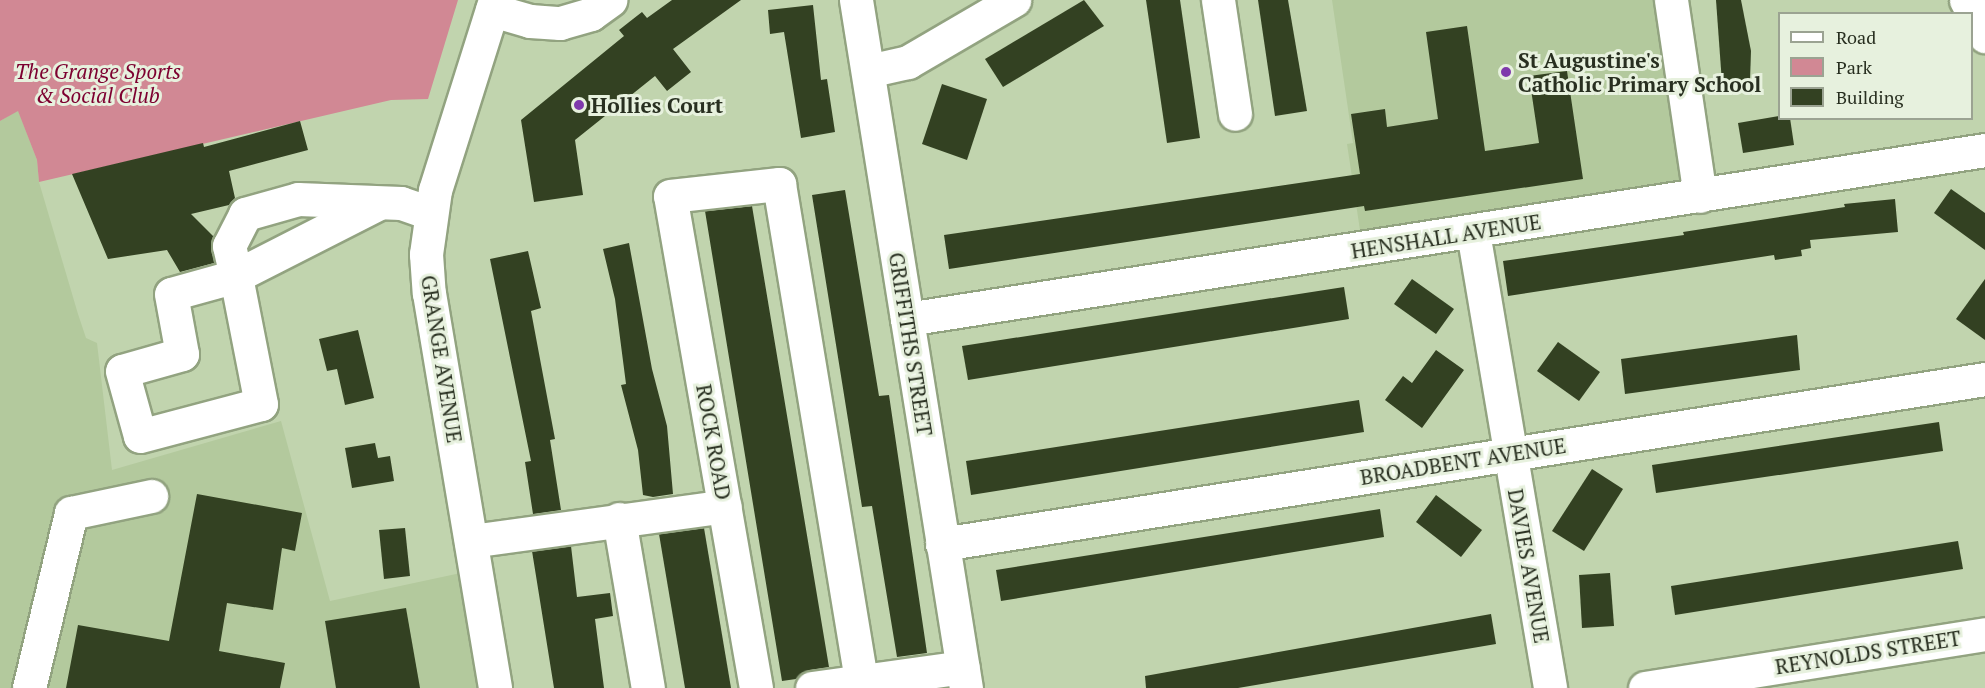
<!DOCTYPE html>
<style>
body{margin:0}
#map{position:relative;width:1985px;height:688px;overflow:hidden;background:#c1d4ae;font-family:"PT Serif",serif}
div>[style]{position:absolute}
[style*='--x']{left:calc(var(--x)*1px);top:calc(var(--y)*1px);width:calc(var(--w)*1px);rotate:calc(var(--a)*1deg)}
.built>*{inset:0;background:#b3c99d}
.green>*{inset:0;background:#d18894}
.building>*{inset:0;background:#334122}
.roads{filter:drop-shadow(2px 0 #92a380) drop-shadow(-2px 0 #92a380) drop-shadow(0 2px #92a380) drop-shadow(0 -2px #92a380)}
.minor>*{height:33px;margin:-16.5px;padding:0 16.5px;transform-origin:16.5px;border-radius:16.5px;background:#fff}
.major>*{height:33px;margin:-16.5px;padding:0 16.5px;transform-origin:16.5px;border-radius:16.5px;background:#fff}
.dots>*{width:16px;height:16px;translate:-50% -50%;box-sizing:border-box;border:3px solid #e7f1de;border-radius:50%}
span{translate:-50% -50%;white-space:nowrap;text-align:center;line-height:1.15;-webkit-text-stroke:6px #e7f1de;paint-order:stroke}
.poi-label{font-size:21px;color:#282f20;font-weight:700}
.left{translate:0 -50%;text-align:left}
.park-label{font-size:21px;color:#7d0030;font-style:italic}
.street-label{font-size:21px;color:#282f20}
.legend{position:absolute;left:1778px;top:12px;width:195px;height:108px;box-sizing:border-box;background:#e7f1de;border:2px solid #9ba392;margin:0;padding:8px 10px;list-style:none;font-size:18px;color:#282f20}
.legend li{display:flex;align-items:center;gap:12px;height:30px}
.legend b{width:30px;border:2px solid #9ba392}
</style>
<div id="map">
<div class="built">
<i style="clip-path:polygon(1332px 0,1658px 0,1687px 185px,1361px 237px,1347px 144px,1353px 143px)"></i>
<i style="clip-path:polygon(18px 110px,37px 160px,39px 182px,78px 314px,86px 338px,97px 343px,112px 470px,281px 421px,330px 601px,470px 571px,484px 688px,0 688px,0 121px)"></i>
</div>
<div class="green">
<i style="clip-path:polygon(0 0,458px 0,428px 99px,391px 100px,39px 182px,37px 160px,18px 111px,0 121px)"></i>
</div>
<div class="building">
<i style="clip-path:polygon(672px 0,741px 0,673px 49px,691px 72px,667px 91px,655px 76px,575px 140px,583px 195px,534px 202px,521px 120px,624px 36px,619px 30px,633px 19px,642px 12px,647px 18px)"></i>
<i style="clip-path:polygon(1084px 0,1104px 26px,1003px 87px,985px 59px)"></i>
<i style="clip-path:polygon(1146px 0,1180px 0,1200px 138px,1167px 143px)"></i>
<i style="clip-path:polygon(1258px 0,1288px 0,1307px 111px,1275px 116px)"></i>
<i style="clip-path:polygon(1716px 0,1741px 0,1751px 51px,1750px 81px,1722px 83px)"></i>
<i style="clip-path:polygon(813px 5px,821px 80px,827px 79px,835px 132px,801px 138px,784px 32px,770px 34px,768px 10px)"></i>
<i style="clip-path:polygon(1467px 26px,1485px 151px,1539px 143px,1529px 76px,1567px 71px,1583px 179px,1365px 211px,1364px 206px,949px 269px,944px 235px,1360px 174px,1351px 114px,1385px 109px,1387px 127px,1438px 119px,1426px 32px)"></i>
<i style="clip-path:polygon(942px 84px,987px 99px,967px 160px,922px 144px)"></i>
<i style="clip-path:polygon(1779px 116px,1790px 118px,1794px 145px,1743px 153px,1738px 123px)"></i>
<i style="clip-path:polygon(300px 121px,308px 150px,229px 171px,235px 198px,229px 205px,191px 214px,213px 236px,214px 263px,180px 272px,167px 250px,108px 259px,72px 174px,203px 143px,204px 147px)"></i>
<i style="clip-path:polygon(1951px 189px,1985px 213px,1985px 250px,1934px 213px)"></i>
<i style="clip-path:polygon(845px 190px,879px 396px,889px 395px,927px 653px,897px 657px,872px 506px,862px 507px,812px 195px)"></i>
<i style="clip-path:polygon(1895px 199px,1898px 232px,1810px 240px,1811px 248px,1801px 250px,1802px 256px,1775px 260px,1774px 255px,1508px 296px,1503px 261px,1684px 235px,1683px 232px,1845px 207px,1844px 204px)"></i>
<i style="clip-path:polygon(752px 206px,829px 667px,809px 670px,796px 679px,782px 681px,705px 211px)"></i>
<i style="clip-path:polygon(629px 243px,652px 369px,667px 426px,673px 494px,653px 497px,643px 495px,638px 450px,621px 385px,626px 384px,615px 299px,603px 249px)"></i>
<i style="clip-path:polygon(528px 251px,541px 308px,531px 311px,555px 439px,550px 440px,561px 510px,533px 514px,525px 462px,531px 461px,490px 259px)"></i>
<i style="clip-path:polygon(1412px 279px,1454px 309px,1436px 334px,1394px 304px)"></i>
<i style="clip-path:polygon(1985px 279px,1985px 340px,1956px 319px)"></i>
<i style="clip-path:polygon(1344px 287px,1349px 319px,968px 380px,962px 346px)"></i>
<i style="clip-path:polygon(358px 330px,374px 398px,345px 405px,337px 369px,327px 371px,319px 339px)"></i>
<i style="clip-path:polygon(1797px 335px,1800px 370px,1625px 394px,1621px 359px)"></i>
<i style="clip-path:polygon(1558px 342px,1600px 372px,1579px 401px,1537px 371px)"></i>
<i style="clip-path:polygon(1436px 350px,1464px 370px,1422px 428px,1385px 400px,1403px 376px,1412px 383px)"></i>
<i style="clip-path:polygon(1359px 400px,1364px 432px,971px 495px,966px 461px)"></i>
<i style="clip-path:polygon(1939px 422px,1943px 451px,1656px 493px,1652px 465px)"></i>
<i style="clip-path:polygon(375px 443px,378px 458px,390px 456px,394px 481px,352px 488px,345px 448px)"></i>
<i style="clip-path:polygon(1592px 469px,1623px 489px,1584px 551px,1552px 531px)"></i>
<i style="clip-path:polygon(197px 494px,302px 513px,295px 551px,282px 548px,273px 610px,227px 603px,219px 651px,285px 663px,280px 688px,66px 688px,78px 625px,169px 641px)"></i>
<i style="clip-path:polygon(1436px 495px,1482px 530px,1461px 557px,1416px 522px)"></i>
<i style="clip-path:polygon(1380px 509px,1384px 537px,1001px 601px,996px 570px)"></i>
<i style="clip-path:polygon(405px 528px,410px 576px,384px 579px,379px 530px)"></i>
<i style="clip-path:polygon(704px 528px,731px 688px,685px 688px,659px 534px)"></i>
<i style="clip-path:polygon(1958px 541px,1963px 569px,1675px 615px,1671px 586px)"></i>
<i style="clip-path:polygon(571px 546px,577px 597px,610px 593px,613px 616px,595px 619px,604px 688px,554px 688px,532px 551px)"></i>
<i style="clip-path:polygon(1610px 573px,1614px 626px,1582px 628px,1579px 575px)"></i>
<i style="clip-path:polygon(406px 608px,420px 688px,336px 688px,325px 621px)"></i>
<i style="clip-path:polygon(1491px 614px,1496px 644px,1238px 688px,1146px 688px,1145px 676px)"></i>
</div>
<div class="roads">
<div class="minor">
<i style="--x:495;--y:0;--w:199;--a:107.5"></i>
<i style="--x:435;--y:190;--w:65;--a:98"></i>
<i style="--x:426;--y:254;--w:39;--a:86"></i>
<i style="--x:429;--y:293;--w:400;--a:80.5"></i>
<i style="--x:856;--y:0;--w:697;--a:80.92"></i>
<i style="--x:1218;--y:0;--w:115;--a:81.5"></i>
<i style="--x:1671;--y:0;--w:198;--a:81.6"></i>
<i style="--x:492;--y:10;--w:40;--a:16"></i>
<i style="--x:530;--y:21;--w:30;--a:4"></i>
<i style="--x:560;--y:23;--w:32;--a:-16"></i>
<i style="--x:591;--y:14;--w:24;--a:-36"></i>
<i style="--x:868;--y:71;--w:41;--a:-12.7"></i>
<i style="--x:908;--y:62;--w:123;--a:-30.3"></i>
<i style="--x:379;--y:203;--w:161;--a:153"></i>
<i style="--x:236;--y:276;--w:67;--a:164.5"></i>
<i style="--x:171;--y:294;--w:61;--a:79.6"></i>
<i style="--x:182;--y:354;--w:62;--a:164.2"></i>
<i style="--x:122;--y:371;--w:67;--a:74.5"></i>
<i style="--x:140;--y:436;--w:125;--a:-14.8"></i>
<i style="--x:261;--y:404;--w:130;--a:-101.1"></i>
<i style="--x:236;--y:276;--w:31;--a:-103"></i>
<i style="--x:229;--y:246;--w:36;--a:-63"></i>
<i style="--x:245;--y:214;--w:55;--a:-15.8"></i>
<i style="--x:298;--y:199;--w:103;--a:2.2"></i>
<i style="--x:401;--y:203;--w:31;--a:19"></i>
<i style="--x:1473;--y:232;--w:462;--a:80.4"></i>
<i style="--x:907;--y:319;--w:1091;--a:-8.91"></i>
<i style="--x:619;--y:519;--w:171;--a:80.3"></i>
<i style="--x:471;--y:541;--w:256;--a:-7.8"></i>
<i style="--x:942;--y:544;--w:1056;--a:-8.99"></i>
<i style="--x:29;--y:688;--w:180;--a:-76.5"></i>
<i style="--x:71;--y:513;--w:82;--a:-12"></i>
<i style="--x:756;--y:688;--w:499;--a:-99.9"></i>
<i style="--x:670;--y:196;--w:110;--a:-6.3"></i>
<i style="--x:779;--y:184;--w:503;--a:80.61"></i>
<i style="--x:812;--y:688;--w:152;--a:-7.9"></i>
<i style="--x:1645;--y:688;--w:344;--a:-9"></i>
</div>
<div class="major">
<i style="--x:1966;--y:0;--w:41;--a:62.2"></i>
</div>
</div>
<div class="dots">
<i style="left:1506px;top:72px;background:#7f39ac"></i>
<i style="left:579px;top:105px;background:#7f39ac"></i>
</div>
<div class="poi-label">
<span class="left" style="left:1518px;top:72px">St Augustine's<br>Catholic Primary School</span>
<span class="left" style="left:591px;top:105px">Hollies Court</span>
</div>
<div class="park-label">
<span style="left:98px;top:83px">The Grange Sports<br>&amp; Social Club</span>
</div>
<div class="street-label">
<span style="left:1446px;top:236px;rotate:-9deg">HENSHALL AVENUE</span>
<span style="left:911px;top:344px;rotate:81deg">GRIFFITHS STREET</span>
<span style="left:442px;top:359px;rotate:81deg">GRANGE AVENUE</span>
<span style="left:714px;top:442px;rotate:80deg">ROCK ROAD</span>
<span style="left:1463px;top:461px;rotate:-9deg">BROADBENT AVENUE</span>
<span style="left:1529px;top:566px;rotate:80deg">DAVIES AVENUE</span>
<span style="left:1868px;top:652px;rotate:-9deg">REYNOLDS STREET</span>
</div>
<ul class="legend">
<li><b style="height:8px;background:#fff"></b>Road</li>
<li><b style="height:16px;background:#d18894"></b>Park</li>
<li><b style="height:16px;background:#334122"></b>Building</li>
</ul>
</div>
